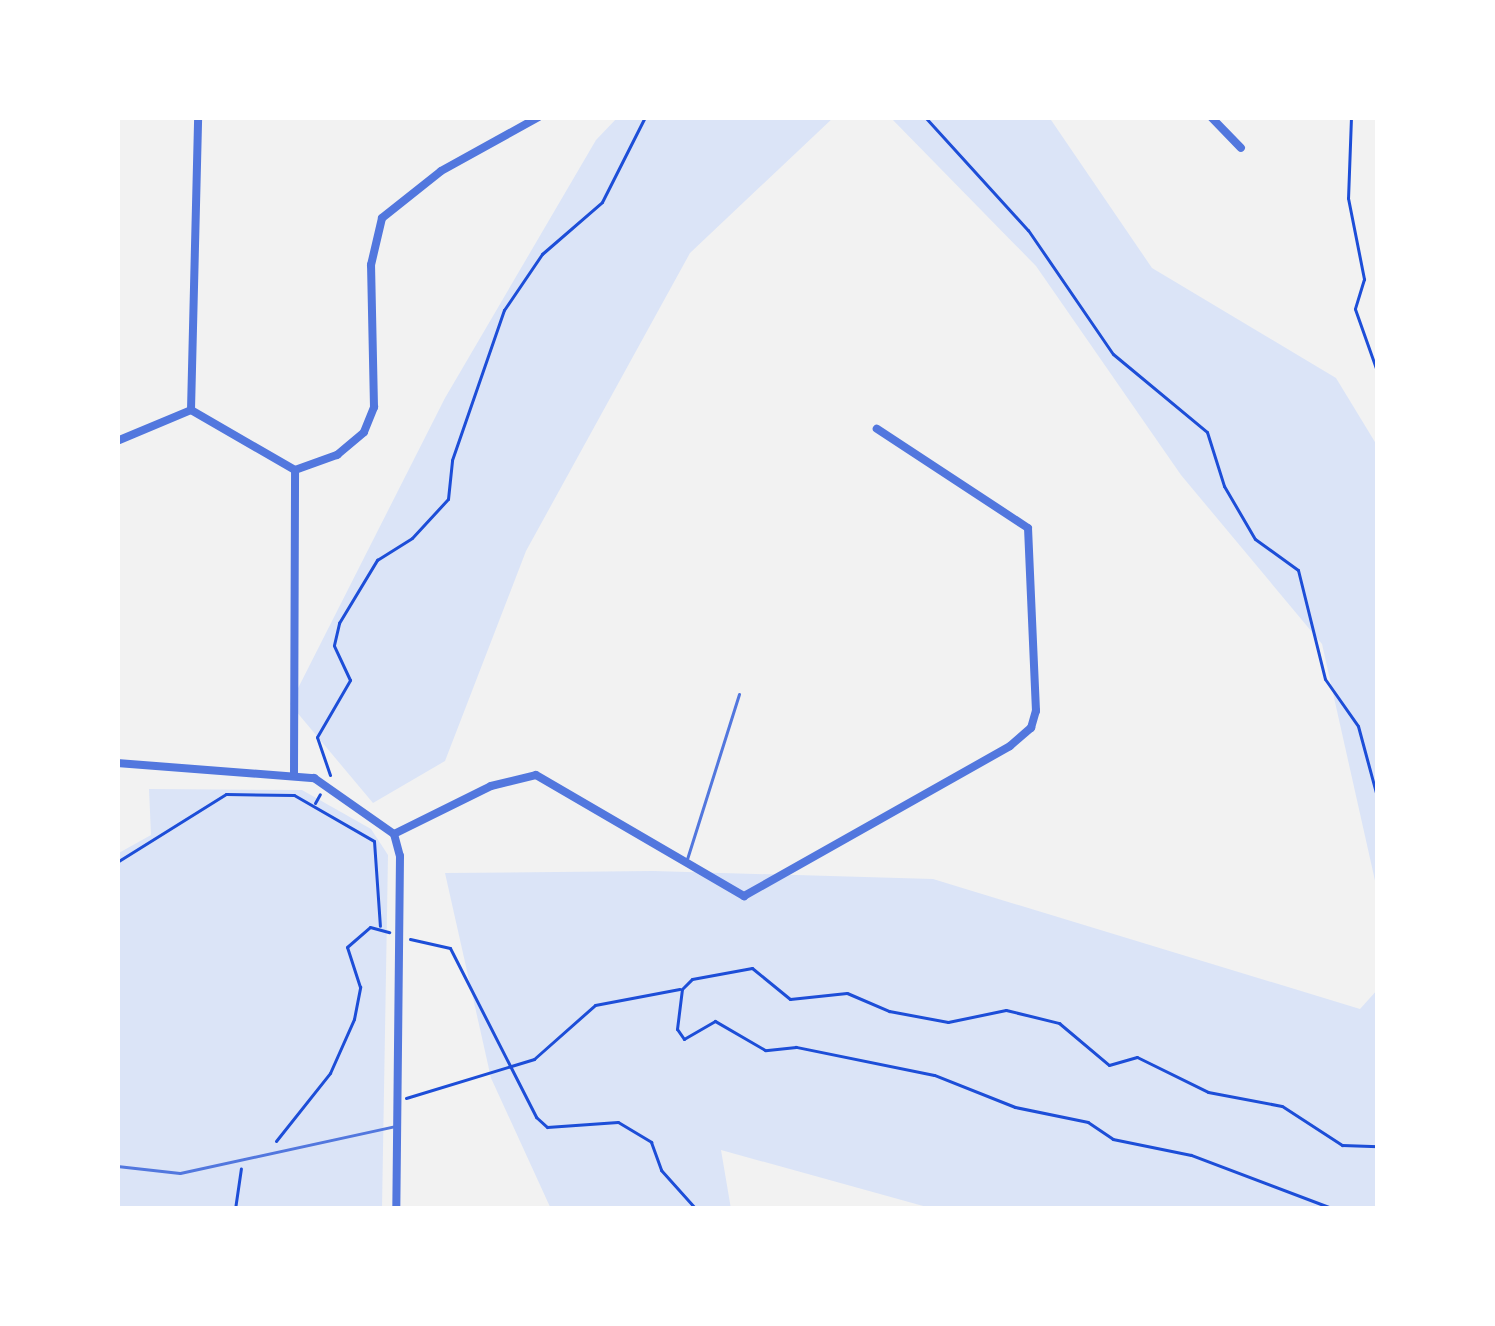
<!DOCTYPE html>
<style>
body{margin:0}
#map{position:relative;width:1495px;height:1326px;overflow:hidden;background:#f2f2f2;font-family:Karla,sans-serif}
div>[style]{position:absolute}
.green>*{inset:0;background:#dbe4f7}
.path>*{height:3px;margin:-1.5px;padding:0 1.5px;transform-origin:1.5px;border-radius:1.5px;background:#1d4ed8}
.service>*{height:3px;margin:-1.5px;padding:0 1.5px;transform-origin:1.5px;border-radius:1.5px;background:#5277de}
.minor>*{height:8px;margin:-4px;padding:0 4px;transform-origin:4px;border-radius:4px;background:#5277de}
span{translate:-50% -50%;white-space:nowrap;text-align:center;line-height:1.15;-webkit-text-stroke:12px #fff;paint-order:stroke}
.frame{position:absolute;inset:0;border:120px solid #fff;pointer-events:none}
</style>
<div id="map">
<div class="green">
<i style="clip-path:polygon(618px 117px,834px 117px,690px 253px,526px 551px,445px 761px,373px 803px,290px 704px,445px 398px,596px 140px)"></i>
<i style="clip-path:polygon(890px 117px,1049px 117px,1152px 268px,1336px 378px,1378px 447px,1378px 894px,1322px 644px,1181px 475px,1036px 266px)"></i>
<i style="clip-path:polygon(149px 789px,302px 790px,371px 829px,388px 855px,382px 1209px,117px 1209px,117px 854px,151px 835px)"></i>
<i style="clip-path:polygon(653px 871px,933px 879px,1360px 1009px,1378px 989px,1378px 1209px,934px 1209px,721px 1150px,731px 1209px,551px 1209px,491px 1078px,445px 873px)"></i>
</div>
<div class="path">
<i style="left:925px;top:117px;width:153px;rotate:47.7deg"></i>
<i style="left:1028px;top:230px;width:150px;rotate:55.6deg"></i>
<i style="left:1113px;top:354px;width:122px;rotate:39.7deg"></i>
<i style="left:1207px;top:432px;width:57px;rotate:72.5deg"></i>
<i style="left:1224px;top:486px;width:61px;rotate:59.7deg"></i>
<i style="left:1255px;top:539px;width:53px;rotate:35.8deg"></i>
<i style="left:1298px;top:570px;width:112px;rotate:76.1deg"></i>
<i style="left:1325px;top:679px;width:57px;rotate:54.9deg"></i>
<i style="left:1358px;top:726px;width:77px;rotate:74.9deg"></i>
<i style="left:1351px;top:117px;width:81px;rotate:92.1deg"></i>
<i style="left:1348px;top:198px;width:83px;rotate:78.8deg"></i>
<i style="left:1364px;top:279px;width:31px;rotate:107deg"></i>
<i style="left:1355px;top:309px;width:69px;rotate:70.5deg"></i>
<i style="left:330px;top:775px;width:40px;rotate:-108.9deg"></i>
<i style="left:317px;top:737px;width:66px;rotate:-59.9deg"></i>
<i style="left:350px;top:680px;width:38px;rotate:-115deg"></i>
<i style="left:334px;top:645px;width:23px;rotate:-77deg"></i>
<i style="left:339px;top:623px;width:74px;rotate:-58.9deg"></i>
<i style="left:377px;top:560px;width:41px;rotate:-32.2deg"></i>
<i style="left:412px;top:538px;width:53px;rotate:-47.3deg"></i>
<i style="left:448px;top:499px;width:39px;rotate:-84deg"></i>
<i style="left:452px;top:460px;width:159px;rotate:-70.9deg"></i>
<i style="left:504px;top:310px;width:68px;rotate:-55.8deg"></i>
<i style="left:542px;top:254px;width:79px;rotate:-40.9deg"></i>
<i style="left:602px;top:202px;width:95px;rotate:-63.2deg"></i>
<i style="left:315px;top:803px;width:10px;rotate:-61deg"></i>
<i style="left:117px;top:862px;width:128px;rotate:-32deg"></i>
<i style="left:226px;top:794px;width:68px;rotate:0.8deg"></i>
<i style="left:294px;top:795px;width:92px;rotate:29.9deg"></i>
<i style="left:374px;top:841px;width:85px;rotate:86deg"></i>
<i style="left:410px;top:939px;width:41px;rotate:12.7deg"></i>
<i style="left:450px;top:948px;width:190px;rotate:63deg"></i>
<i style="left:536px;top:1117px;width:15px;rotate:42deg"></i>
<i style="left:547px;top:1127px;width:71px;rotate:-4deg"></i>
<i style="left:618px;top:1122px;width:39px;rotate:31deg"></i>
<i style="left:651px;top:1142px;width:30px;rotate:70deg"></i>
<i style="left:661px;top:1170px;width:52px;rotate:48.1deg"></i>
<i style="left:406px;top:1098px;width:134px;rotate:-16.9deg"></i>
<i style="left:534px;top:1059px;width:81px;rotate:-41.5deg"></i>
<i style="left:595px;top:1005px;width:86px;rotate:-10.7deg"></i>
<i style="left:276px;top:1141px;width:87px;rotate:-51.5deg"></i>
<i style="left:330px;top:1073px;width:59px;rotate:-66deg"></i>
<i style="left:354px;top:1019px;width:33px;rotate:-79deg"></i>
<i style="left:360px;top:987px;width:42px;rotate:-108deg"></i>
<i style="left:347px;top:947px;width:30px;rotate:-41deg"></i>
<i style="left:370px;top:927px;width:20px;rotate:15deg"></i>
<i style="left:172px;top:1209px;width:17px"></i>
<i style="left:235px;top:1209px;width:41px;rotate:-81.7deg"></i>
<i style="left:1334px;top:1209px;width:153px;rotate:-159.3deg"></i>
<i style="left:1191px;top:1155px;width:80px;rotate:-168.4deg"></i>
<i style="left:1113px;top:1139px;width:30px;rotate:-146deg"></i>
<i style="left:1088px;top:1122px;width:75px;rotate:-168.4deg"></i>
<i style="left:1015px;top:1107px;width:87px;rotate:-158.4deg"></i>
<i style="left:934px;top:1075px;width:141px;rotate:-168.5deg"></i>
<i style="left:796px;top:1047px;width:31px;rotate:174deg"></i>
<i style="left:765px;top:1050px;width:58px;rotate:-149.9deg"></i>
<i style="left:715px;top:1021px;width:36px;rotate:150deg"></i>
<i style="left:684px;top:1039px;width:12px;rotate:-125deg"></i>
<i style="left:677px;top:1029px;width:40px;rotate:-82.9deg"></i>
<i style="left:682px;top:989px;width:14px;rotate:-45deg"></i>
<i style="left:692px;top:979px;width:61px;rotate:-10.4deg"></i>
<i style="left:752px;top:968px;width:49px;rotate:39.2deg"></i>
<i style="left:790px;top:999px;width:57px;rotate:-6deg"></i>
<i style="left:847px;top:993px;width:46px;rotate:23.2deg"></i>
<i style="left:889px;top:1011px;width:60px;rotate:10.6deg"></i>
<i style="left:948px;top:1022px;width:59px;rotate:-11.7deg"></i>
<i style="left:1006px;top:1010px;width:55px;rotate:13.8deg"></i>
<i style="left:1059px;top:1023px;width:65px;rotate:40deg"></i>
<i style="left:1109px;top:1065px;width:29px;rotate:-16deg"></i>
<i style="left:1137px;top:1057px;width:79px;rotate:26.2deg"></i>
<i style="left:1208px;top:1092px;width:75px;rotate:10.7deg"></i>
<i style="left:1282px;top:1106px;width:72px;rotate:33deg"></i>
<i style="left:1342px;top:1145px;width:36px;rotate:2deg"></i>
</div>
<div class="service">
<i style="left:687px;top:859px;width:173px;rotate:-72.5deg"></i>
<i style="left:117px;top:1166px;width:63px;rotate:6.3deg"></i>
<i style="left:180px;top:1173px;width:220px;rotate:-12.3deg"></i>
</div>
<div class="minor">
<i style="left:1211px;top:117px;width:43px;rotate:45.9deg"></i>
<i style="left:191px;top:410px;width:293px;rotate:-88.6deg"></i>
<i style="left:191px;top:410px;width:120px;rotate:30deg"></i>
<i style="left:117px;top:441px;width:80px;rotate:-22.7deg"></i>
<i style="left:295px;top:470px;width:45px;rotate:-19.7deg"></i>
<i style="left:337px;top:455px;width:35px;rotate:-40deg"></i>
<i style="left:364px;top:432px;width:27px;rotate:-68deg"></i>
<i style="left:374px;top:407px;width:142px;rotate:-91.2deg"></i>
<i style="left:371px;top:265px;width:48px;rotate:-76.8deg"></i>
<i style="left:382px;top:218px;width:75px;rotate:-38.5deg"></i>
<i style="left:441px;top:171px;width:112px;rotate:-28.9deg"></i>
<i style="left:117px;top:763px;width:198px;rotate:4.4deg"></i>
<i style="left:314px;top:778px;width:98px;rotate:35deg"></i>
<i style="left:394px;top:834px;width:23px;rotate:75deg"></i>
<i style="left:400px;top:856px;width:353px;rotate:90.6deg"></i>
<i style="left:294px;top:774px;width:304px;rotate:-89.8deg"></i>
<i style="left:394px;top:834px;width:108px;rotate:-26.3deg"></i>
<i style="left:491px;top:786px;width:46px;rotate:-13.7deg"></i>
<i style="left:536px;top:775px;width:241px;rotate:30.2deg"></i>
<i style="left:744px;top:896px;width:305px;rotate:-29.4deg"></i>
<i style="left:1010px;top:746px;width:28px;rotate:-41deg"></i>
<i style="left:1031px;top:728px;width:18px;rotate:-74deg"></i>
<i style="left:1036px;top:711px;width:183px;rotate:-92.5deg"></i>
<i style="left:1028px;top:528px;width:181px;rotate:-146.7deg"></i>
</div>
<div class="frame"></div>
</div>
